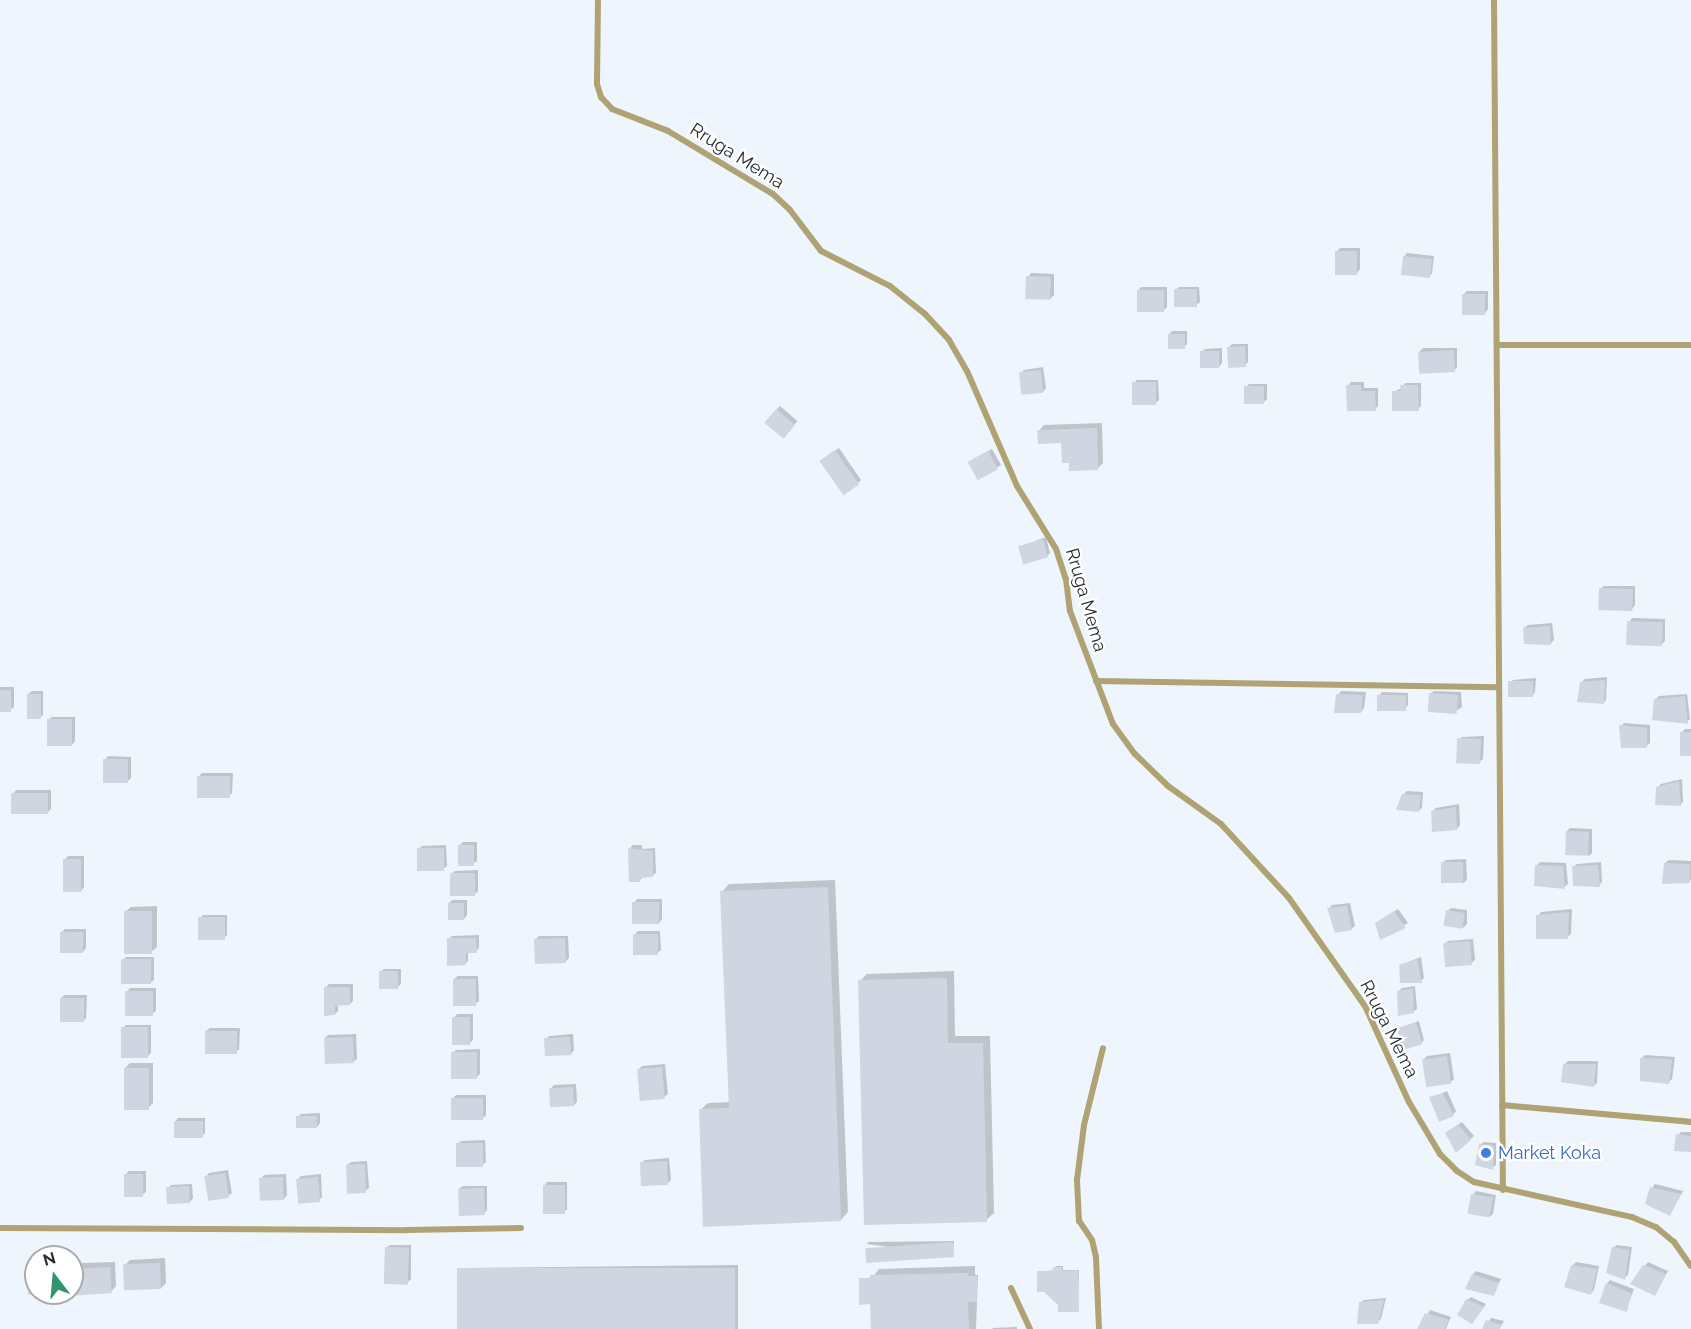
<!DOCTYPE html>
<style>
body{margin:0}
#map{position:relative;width:1691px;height:1329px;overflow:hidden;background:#eff5fd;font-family:Raleway,sans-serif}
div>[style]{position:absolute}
.shadow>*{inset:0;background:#0003;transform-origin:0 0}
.building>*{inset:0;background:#d0d6e1;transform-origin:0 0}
.service>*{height:6px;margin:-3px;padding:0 3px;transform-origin:3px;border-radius:3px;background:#afa273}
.dots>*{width:16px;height:16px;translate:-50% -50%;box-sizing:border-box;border:3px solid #fff;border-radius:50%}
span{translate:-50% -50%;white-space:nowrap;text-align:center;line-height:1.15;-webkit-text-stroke:4.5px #fff;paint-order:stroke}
.street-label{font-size:18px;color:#292c30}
.shop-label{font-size:18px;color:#366cbe}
.left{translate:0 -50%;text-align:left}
.north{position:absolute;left:24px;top:1245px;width:60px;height:60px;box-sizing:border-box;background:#fff;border:2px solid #a9abac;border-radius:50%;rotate:344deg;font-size:16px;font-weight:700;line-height:24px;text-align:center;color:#292c30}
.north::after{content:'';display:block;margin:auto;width:21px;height:27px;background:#31946f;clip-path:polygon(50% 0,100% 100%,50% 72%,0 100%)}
</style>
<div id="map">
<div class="shadow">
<i style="clip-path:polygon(1340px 248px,1360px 248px,1360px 269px,1357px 273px,1337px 252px)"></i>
<i style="clip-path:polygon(1407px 253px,1434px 256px,1432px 273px,1429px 277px,1404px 257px)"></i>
<i style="clip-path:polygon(1031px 273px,1054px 274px,1054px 295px,1050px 299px,1028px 277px)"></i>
<i style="clip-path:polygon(1141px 287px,1167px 287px,1167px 307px,1164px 310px,1138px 291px)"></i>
<i style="clip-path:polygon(1179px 287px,1199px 287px,1200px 302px,1196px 305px,1175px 290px)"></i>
<i style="clip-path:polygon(1467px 291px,1488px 291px,1488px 309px,1485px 313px,1463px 295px)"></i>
<i style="clip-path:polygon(1172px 331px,1187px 331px,1187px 344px,1184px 347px,1169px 335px)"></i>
<i style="clip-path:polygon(1232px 344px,1248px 344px,1248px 362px,1245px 365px,1229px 347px)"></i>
<i style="clip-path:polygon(1222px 348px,1222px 363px,1219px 367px,1201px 352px,1205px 349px)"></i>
<i style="clip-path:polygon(1423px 348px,1457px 348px,1457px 367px,1454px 371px,1419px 352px)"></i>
<i style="clip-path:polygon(1043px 367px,1046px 388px,1043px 392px,1021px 373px,1024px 370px)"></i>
<i style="clip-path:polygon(1137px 380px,1158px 380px,1159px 400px,1155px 403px,1134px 383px)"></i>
<i style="clip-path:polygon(1351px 382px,1364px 382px,1364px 388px,1378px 388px,1378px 406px,1375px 409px,1348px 386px)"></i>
<i style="clip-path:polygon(1405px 383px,1421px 383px,1421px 406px,1418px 409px,1393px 392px,1402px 388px)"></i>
<i style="clip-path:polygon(1249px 384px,1267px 384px,1267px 399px,1264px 402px,1246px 387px)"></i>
<i style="left:780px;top:406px;width:23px;height:22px;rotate:41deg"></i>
<i style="clip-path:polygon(1102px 423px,1103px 463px,1098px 468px,1070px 461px,1063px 442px,1039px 431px,1044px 425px)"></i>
<i style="clip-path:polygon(839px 448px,861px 480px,858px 483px,824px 458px)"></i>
<i style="clip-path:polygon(992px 449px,1001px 465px,978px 479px,973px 459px)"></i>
<i style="clip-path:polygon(1046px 537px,1050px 553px,1047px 556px,1020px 547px)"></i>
<i style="clip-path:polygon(1604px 586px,1635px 586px,1635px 605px,1632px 609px,1600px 589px)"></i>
<i style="clip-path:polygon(1632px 618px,1665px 619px,1665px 641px,1662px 644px,1629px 622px)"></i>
<i style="clip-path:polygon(1552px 623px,1554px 640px,1550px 644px,1524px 628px,1528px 625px)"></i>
<i style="clip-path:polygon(1607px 677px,1606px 700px,1603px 703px,1582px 682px,1585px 679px)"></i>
<i style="clip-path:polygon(1536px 678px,1535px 692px,1532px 696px,1510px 683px,1513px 680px)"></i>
<i style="clip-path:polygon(0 687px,14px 687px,14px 707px,10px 710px,0 710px)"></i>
<i style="clip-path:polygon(32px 691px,43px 691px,43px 715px,40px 718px,28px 694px)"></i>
<i style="clip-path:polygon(1341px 691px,1366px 692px,1364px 708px,1361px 712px,1338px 695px)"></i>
<i style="clip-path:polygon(1434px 691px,1461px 692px,1462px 707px,1458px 710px,1430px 694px)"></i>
<i style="clip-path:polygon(1382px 692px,1408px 693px,1408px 705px,1405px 709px,1379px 696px)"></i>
<i style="clip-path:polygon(1687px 694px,1690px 719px,1687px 722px,1655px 700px,1659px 696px)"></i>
<i style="clip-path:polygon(52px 717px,75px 717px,75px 741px,72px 745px,48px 720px)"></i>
<i style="clip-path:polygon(1624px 723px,1650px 725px,1650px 743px,1646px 746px,1621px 726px)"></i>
<i style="clip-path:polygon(1685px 729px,1691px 729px,1691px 753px,1681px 733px)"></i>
<i style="clip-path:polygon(1484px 736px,1483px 759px,1479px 762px,1459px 740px,1462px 737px)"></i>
<i style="clip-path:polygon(108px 756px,131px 757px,131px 778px,127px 782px,105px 760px)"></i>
<i style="clip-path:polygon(202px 773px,233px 773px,232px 793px,229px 796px,198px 777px)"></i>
<i style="clip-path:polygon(1682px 779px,1683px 802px,1680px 805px,1658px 787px,1661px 784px)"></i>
<i style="clip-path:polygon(16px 790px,51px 790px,51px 809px,48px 812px,13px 794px)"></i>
<i style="clip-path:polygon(1407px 791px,1423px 792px,1422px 808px,1418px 811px,1403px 795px)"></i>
<i style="clip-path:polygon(1459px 804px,1460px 825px,1457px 829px,1432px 812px,1436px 808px)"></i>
<i style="clip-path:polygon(1570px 828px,1592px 829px,1592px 853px,1589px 856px,1567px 831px)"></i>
<i style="clip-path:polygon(463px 842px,477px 842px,477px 861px,473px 864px,459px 846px)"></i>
<i style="clip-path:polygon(446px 845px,447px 866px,443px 869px,419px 849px,422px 846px)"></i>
<i style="clip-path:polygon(633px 845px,642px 845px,642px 849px,655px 848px,656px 873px,652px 876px,644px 876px,640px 880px,630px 848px)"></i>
<i style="clip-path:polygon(68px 856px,84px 856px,84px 887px,81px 891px,65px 860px)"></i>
<i style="clip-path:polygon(1466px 859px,1467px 880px,1463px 883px,1442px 863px,1446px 860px)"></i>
<i style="clip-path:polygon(1669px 860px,1691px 861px,1691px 880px,1689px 881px,1665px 863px)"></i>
<i style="clip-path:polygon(1540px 862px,1566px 863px,1568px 884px,1564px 887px,1536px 866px)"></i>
<i style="clip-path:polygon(1601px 862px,1602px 882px,1599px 885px,1573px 867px,1577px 864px)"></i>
<i style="clip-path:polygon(478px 870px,478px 891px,475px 894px,451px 874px,455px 871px)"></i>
<i style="clip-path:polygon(835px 880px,848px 1212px,841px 1220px,700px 1110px,708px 1103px,730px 1102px,722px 892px,729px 884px)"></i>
<i style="clip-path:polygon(637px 899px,662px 899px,662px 919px,659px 923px,634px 903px)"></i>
<i style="clip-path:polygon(452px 900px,467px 900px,467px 915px,464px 919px,449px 903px)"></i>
<i style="clip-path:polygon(1350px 903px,1355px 926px,1351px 929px,1329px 909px,1332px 905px)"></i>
<i style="clip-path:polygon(157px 906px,157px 947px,151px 952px,125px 912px,131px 907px)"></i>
<i style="clip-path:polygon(1451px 908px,1467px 910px,1467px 924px,1463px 928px,1448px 911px)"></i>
<i style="clip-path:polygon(1398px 909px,1408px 923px,1381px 938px,1376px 923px)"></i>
<i style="clip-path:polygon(1572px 909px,1571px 934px,1567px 937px,1538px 916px,1541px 912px)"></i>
<i style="clip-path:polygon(203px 915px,227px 915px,227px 935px,224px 938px,200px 918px)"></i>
<i style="clip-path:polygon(65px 929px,86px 929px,86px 948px,83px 952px,61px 933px)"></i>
<i style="clip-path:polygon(638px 931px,660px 931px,661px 950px,657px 953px,634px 935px)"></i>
<i style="clip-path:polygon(479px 935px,479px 948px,476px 951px,468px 951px,468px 961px,465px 964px,449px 939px,452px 936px)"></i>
<i style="clip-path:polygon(539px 936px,568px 936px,569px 958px,565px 962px,536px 939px)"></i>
<i style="clip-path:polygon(1473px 939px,1475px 960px,1471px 963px,1445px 944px,1448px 941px)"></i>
<i style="clip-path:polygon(126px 957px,154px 957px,154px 980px,150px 983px,123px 960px)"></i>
<i style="clip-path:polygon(1421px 957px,1424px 978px,1421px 981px,1400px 965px)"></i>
<i style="clip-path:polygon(384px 969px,401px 969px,401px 984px,397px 988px,380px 972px)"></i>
<i style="clip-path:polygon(954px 971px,955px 1036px,990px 1036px,994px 1213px,986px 1220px,860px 981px,867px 974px)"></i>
<i style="clip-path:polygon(458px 976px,478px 976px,479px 1001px,475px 1004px,454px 979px)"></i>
<i style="clip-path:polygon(329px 984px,353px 984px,353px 1001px,350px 1004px,338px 1004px,338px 1011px,335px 1014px,325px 988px)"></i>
<i style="clip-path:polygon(1415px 986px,1417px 1009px,1413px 1012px,1398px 992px,1402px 988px)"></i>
<i style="clip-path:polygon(130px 988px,156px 988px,156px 1011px,152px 1014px,127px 992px)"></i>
<i style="clip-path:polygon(65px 995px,87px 995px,86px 1018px,83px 1021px,61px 998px)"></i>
<i style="clip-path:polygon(457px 1014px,473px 1014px,473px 1040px,470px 1043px,454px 1018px)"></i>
<i style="clip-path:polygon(1419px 1021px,1424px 1040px,1421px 1043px,1399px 1028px)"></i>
<i style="clip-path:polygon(126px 1025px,151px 1025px,151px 1053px,148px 1056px,123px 1028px)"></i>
<i style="clip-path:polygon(210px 1028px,240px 1028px,239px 1049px,236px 1052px,206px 1031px)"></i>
<i style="clip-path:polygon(356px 1034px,357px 1059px,353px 1062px,325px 1038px,328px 1035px)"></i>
<i style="clip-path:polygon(573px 1034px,574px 1050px,571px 1054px,546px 1039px,549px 1036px)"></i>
<i style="clip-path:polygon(480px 1049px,480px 1074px,477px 1077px,452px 1053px,456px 1050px)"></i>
<i style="clip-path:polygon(1450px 1053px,1454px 1079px,1451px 1082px,1423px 1060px,1427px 1056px)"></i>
<i style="clip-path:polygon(1645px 1055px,1675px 1057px,1672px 1079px,1669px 1082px,1642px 1058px)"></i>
<i style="clip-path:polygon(1568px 1061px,1598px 1061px,1597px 1083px,1593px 1086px,1565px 1064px)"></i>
<i style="clip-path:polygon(130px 1063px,153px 1063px,153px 1103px,148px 1108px,125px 1068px)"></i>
<i style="clip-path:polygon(665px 1064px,668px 1094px,664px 1097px,639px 1069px,642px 1066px)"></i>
<i style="clip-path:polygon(576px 1084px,577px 1102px,574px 1105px,550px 1089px,554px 1085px)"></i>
<i style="clip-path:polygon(1447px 1091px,1456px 1111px,1453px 1115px,1431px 1098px)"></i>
<i style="clip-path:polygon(456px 1095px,486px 1095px,486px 1115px,483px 1118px,452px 1099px)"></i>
<i style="clip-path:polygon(320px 1113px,320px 1123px,317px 1127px,298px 1117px,301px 1114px)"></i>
<i style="clip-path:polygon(178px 1118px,205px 1118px,205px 1133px,202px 1136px,175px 1122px)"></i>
<i style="clip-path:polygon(1462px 1122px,1474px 1136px,1456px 1151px,1450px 1130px)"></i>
<i style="clip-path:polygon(1681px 1132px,1691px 1132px,1691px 1151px,1678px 1135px)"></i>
<i style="clip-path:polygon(485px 1140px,486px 1162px,482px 1165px,457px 1144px,461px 1141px)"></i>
<i style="clip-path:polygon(1484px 1142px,1496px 1143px,1496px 1165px,1492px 1168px,1480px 1145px)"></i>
<i style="clip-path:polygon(669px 1158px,671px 1180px,667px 1184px,641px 1163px,645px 1160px)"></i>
<i style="clip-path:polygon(367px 1161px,369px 1188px,365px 1191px,347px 1165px,351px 1162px)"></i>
<i style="clip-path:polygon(228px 1170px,232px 1193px,228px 1196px,206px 1177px,209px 1173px)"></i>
<i style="clip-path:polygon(129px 1171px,146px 1171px,146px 1192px,142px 1195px,125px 1175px)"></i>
<i style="clip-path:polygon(286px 1174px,287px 1195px,284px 1199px,261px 1179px,264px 1175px)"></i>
<i style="clip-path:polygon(321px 1174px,322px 1197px,319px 1200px,298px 1179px,301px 1176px)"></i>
<i style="clip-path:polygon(547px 1182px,567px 1182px,567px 1209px,564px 1212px,544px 1186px)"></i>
<i style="clip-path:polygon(192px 1184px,193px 1198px,190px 1202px,168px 1188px,171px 1185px)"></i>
<i style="clip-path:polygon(1655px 1184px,1683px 1191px,1670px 1214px,1652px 1188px)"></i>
<i style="clip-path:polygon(463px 1186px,487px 1186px,487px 1210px,484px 1213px,459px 1189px)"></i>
<i style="clip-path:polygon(1476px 1191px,1496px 1195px,1493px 1214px,1489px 1217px,1473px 1195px)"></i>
<i style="clip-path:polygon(954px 1241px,953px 1256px,867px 1244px,868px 1242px)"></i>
<i style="clip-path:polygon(390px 1245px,411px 1245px,411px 1279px,407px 1283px,386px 1248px)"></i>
<i style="clip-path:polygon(1617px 1245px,1632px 1247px,1628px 1275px,1624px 1278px,1613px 1248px)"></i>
<i style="clip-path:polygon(165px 1258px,166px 1283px,161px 1288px,125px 1265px,130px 1260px)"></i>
<i style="clip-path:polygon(115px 1262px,116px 1286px,111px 1292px,75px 1269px,81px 1263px)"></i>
<i style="clip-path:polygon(1576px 1262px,1599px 1266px,1594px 1290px,1591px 1293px,1573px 1265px)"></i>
<i style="clip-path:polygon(1648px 1262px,1668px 1271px,1655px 1295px,1632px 1283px)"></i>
<i style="clip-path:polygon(36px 1263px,36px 1293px,29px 1269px)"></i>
<i style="clip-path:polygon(738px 1265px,738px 1329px,459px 1329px,459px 1271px,462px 1268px)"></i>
<i style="clip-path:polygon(975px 1266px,975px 1275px,978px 1275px,976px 1329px,873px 1329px,872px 1301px,861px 1278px,872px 1278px,879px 1269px)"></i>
<i style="clip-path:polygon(1056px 1266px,1063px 1266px,1063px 1270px,1079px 1270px,1078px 1310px,1059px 1304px,1044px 1290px,1038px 1272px,1055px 1270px)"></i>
<i style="clip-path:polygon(1476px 1271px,1501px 1279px,1493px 1295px,1473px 1274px)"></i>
<i style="clip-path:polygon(1610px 1280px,1634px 1289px,1626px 1310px,1607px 1284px)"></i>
<i style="clip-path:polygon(1471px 1297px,1486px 1304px,1475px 1319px,1467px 1300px)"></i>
<i style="clip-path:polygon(1386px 1298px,1381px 1319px,1377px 1322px,1360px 1303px,1364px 1300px)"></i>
<i style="clip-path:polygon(1430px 1310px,1451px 1317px,1446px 1329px,1419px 1329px)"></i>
<i style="clip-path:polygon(1491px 1318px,1504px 1321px,1499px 1329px,1484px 1329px)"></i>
<i style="clip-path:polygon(1017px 1327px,1017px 1329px,992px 1329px,993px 1328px)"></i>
</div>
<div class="building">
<i style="left:1335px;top:251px;width:22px;height:24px"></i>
<i style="left:1403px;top:256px;width:29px;height:19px;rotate:6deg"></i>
<i style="left:1026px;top:276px;width:25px;height:23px;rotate:2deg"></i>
<i style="left:1197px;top:289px;width:18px;height:23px;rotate:90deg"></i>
<i style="left:1137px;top:290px;width:27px;height:22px"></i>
<i style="left:1462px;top:294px;width:23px;height:21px"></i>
<i style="left:1168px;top:334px;width:17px;height:15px"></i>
<i style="left:1245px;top:346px;width:21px;height:18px;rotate:87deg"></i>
<i style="left:1454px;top:350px;width:22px;height:36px;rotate:87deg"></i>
<i style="left:1200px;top:351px;width:19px;height:17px"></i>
<i style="left:1041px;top:370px;width:23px;height:22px;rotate:85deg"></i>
<i style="left:1156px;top:382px;width:23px;height:24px;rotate:90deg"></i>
<i style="clip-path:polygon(1346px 385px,1361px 385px,1361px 391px,1375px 391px,1376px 411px,1347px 411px)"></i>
<i style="clip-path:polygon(1400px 385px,1418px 385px,1419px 411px,1392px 411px,1392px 391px,1401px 391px)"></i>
<i style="left:1264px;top:386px;width:18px;height:20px;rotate:90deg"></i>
<i style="left:776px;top:409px;width:25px;height:18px;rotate:40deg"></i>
<i style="clip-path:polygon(1097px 428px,1098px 470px,1069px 471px,1069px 463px,1062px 463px,1061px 443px,1038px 444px,1037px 430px)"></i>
<i style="left:835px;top:450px;width:42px;height:19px;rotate:55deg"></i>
<i style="left:988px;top:451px;width:21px;height:23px;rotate:62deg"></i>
<i style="left:1043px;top:539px;width:19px;height:26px;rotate:74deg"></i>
<i style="left:1599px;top:588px;width:34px;height:22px;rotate:2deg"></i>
<i style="left:1627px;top:621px;width:36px;height:24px;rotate:2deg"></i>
<i style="clip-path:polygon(1550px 626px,1551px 645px,1524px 644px,1523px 628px)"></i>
<i style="clip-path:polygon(1605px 680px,1604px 704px,1577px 702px,1580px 682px)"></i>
<i style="left:1533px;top:681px;width:16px;height:25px;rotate:90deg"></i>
<i style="left:0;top:690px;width:11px;height:22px"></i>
<i style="left:1429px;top:693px;width:29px;height:19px;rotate:4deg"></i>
<i style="left:27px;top:694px;width:14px;height:25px"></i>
<i style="clip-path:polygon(1336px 694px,1363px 695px,1361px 713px,1334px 713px)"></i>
<i style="left:1377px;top:695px;width:29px;height:16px"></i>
<i style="clip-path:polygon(1685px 696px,1688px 724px,1652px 720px,1654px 699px)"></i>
<i style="left:47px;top:719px;width:25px;height:27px"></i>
<i style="clip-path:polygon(1619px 725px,1647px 728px,1647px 748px,1621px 748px)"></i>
<i style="left:1680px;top:732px;width:11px;height:24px"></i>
<i style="left:1481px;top:739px;width:25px;height:24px;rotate:92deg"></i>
<i style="left:103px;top:759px;width:25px;height:24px"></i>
<i style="left:197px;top:776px;width:33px;height:22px"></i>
<i style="clip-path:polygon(1679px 781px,1681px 806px,1655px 805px,1656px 787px)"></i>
<i style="left:11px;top:793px;width:37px;height:21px"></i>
<i style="clip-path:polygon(1402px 794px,1421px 795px,1419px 812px,1396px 810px)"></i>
<i style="clip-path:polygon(1456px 807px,1457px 830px,1432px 832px,1431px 811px)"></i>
<i style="left:1566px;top:831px;width:23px;height:24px;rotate:2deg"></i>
<i style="left:458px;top:845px;width:16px;height:21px"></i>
<i style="left:417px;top:848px;width:27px;height:23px"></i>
<i style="clip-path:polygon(628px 848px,653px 851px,653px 877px,640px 878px,640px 882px,629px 882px)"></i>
<i style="left:63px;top:859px;width:18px;height:33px"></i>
<i style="left:1441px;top:862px;width:22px;height:21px"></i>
<i style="clip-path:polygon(1664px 863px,1690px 864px,1690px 883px,1662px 884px)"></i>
<i style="clip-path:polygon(1535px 865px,1563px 866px,1565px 889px,1534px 886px)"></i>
<i style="clip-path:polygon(1598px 865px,1600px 887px,1573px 886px,1572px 866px)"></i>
<i style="left:450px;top:873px;width:25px;height:23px"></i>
<i style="clip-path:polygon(828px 887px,841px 1221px,703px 1227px,699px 1109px,729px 1108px,720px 891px)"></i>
<i style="left:632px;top:902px;width:27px;height:22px"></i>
<i style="left:448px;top:903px;width:16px;height:17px"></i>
<i style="clip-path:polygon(1347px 906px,1352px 930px,1335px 933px,1327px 908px)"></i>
<i style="left:1446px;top:910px;width:19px;height:16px;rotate:9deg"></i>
<i style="left:124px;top:911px;width:28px;height:43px"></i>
<i style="clip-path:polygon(1394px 911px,1406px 928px,1380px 940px,1375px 923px)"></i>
<i style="clip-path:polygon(1569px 912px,1568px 939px,1536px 939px,1536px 915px)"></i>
<i style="left:198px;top:917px;width:27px;height:23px"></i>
<i style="left:60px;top:932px;width:23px;height:21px"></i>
<i style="left:633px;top:934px;width:25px;height:21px"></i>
<i style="clip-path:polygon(447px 938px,476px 938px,477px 953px,466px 953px,466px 965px,447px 966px)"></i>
<i style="left:565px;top:938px;width:25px;height:31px;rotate:88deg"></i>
<i style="left:1470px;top:941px;width:24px;height:27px;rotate:85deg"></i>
<i style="left:151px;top:959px;width:25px;height:30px;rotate:90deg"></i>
<i style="clip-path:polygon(1417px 959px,1422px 983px,1400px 983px,1399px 965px)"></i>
<i style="left:398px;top:971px;width:18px;height:19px;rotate:90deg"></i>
<i style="clip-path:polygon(947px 978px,948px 1043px,983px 1043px,987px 1222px,864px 1225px,858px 980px)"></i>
<i style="left:453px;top:979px;width:23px;height:27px"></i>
<i style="clip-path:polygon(324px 987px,350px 987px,350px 1005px,335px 1006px,335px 1015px,324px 1016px)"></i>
<i style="clip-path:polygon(1413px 989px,1414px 1013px,1398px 1016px,1397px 991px)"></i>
<i style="left:125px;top:991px;width:28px;height:25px"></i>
<i style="left:60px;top:998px;width:24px;height:24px"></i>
<i style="left:452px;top:1017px;width:18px;height:28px"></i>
<i style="left:1416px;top:1023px;width:22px;height:20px;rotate:74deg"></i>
<i style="left:148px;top:1027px;width:31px;height:27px;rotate:90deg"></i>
<i style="left:205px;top:1031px;width:32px;height:23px"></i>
<i style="left:353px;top:1037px;width:26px;height:29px;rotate:88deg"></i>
<i style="left:570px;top:1037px;width:18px;height:26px;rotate:87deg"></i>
<i style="left:451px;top:1052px;width:26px;height:27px"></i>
<i style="left:1447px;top:1056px;width:28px;height:25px;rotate:82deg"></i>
<i style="clip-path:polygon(1640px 1058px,1672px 1059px,1669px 1084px,1640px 1081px)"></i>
<i style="clip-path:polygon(1563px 1064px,1596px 1064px,1594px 1087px,1561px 1082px)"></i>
<i style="left:662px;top:1067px;width:32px;height:25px;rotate:85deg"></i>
<i style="left:124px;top:1068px;width:25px;height:42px"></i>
<i style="left:573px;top:1087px;width:19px;height:24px;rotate:87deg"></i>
<i style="clip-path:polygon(1443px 1093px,1454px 1116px,1439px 1122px,1429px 1097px)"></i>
<i style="left:451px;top:1098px;width:32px;height:22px"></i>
<i style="left:317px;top:1116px;width:12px;height:21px;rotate:90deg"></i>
<i style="left:174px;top:1121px;width:29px;height:17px"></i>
<i style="clip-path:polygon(1458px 1124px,1471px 1140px,1456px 1153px,1445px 1133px)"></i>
<i style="clip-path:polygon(1676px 1134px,1691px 1136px,1691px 1152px,1674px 1151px)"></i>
<i style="left:456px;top:1143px;width:27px;height:24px"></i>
<i style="clip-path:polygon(1479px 1144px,1494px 1146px,1493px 1170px,1475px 1165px)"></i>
<i style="left:667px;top:1161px;width:24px;height:27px;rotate:88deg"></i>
<i style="left:365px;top:1164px;width:29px;height:19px;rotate:88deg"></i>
<i style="left:225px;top:1173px;width:25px;height:21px;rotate:81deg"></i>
<i style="left:124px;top:1174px;width:19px;height:23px"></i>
<i style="left:283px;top:1177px;width:23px;height:24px;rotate:88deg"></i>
<i style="left:318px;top:1177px;width:25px;height:22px;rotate:85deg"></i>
<i style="left:543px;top:1185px;width:22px;height:29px"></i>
<i style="left:189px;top:1186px;width:17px;height:23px;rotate:87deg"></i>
<i style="clip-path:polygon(1650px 1187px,1681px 1194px,1670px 1216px,1645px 1204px)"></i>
<i style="left:484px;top:1188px;width:27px;height:26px;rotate:88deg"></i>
<i style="left:1471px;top:1194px;width:22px;height:20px;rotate:10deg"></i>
<i style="left:953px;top:1242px;width:15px;height:88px;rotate:86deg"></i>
<i style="left:385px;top:1247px;width:24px;height:37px;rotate:2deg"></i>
<i style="clip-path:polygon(1612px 1247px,1629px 1250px,1625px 1280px,1606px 1273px)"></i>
<i style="left:160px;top:1263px;width:26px;height:37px;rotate:88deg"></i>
<i style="clip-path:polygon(1571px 1265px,1597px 1269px,1591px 1295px,1564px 1287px)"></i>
<i style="clip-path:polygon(1643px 1265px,1666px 1274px,1655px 1296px,1630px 1284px)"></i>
<i style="left:110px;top:1267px;width:26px;height:36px;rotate:86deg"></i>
<i style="clip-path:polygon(1053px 1267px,1062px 1267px,1062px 1271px,1078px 1270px,1079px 1312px,1058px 1312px,1058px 1305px,1044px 1292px,1037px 1292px,1037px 1271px,1053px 1271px)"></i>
<i style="clip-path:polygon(27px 1268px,36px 1268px,36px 1294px,28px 1295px)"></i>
<i style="left:735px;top:1268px;width:61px;height:278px;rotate:90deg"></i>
<i style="clip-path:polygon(968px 1273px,968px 1276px,977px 1276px,977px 1302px,968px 1302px,969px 1329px,871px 1329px,870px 1304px,859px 1305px,859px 1278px,870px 1278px,870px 1275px)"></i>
<i style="clip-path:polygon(1472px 1274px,1499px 1283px,1494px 1296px,1465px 1289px)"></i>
<i style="clip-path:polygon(1606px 1283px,1631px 1293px,1627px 1312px,1599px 1303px)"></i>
<i style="clip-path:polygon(1466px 1299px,1484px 1307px,1472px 1324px,1457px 1315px)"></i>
<i style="clip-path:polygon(1384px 1300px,1378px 1324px,1357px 1324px,1359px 1302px)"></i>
<i style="clip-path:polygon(1425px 1313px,1449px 1320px,1445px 1329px,1417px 1329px)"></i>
<i style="clip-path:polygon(1486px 1320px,1502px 1325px,1499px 1329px,1482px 1329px)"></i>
</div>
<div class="service">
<i style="left:598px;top:0;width:84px;rotate:90.7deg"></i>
<i style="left:597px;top:84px;width:14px;rotate:73deg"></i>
<i style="left:601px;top:97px;width:16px;rotate:47deg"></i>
<i style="left:612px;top:109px;width:60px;rotate:21.4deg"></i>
<i style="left:668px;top:131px;width:122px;rotate:31deg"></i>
<i style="left:773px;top:194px;width:23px;rotate:43deg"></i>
<i style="left:790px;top:210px;width:51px;rotate:52.9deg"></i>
<i style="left:821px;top:251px;width:77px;rotate:26.9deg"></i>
<i style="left:890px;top:286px;width:45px;rotate:38.7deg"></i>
<i style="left:925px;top:314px;width:35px;rotate:47deg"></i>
<i style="left:949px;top:340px;width:36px;rotate:60deg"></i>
<i style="left:967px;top:371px;width:125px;rotate:66.5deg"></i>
<i style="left:1017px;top:486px;width:74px;rotate:58.2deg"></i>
<i style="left:1056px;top:549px;width:32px;rotate:72deg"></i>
<i style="left:1066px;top:579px;width:32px;rotate:83deg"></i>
<i style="left:1070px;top:611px;width:121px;rotate:69.2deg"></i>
<i style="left:1113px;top:724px;width:37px;rotate:54deg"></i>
<i style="left:1135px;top:754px;width:46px;rotate:44.1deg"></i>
<i style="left:1168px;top:786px;width:65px;rotate:35.6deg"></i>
<i style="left:1221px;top:824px;width:100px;rotate:47.4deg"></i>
<i style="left:1289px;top:898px;width:132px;rotate:54.9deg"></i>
<i style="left:1365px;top:1006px;width:106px;rotate:65.4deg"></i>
<i style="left:1409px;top:1102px;width:61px;rotate:59.2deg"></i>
<i style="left:1440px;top:1154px;width:24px;rotate:45deg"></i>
<i style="left:1457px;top:1171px;width:20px;rotate:33deg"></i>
<i style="left:1474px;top:1182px;width:162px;rotate:12.5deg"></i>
<i style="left:1632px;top:1217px;width:26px;rotate:23deg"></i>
<i style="left:1656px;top:1227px;width:23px;rotate:40deg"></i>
<i style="left:1674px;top:1242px;width:29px;rotate:55deg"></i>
<i style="left:1494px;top:0;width:1190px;rotate:89.57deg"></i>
<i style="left:1497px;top:345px;width:194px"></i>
<i style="left:1096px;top:681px;width:403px;rotate:0.9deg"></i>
<i style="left:1502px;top:1105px;width:190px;rotate:5.1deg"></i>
<i style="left:0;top:1228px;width:406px;rotate:0.3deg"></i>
<i style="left:406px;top:1230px;width:115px;rotate:-1deg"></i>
<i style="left:1011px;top:1288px;width:45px;rotate:65.1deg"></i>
<i style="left:1099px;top:1329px;width:72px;rotate:-92.4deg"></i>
<i style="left:1096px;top:1257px;width:17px;rotate:-103deg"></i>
<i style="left:1092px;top:1240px;width:23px;rotate:-124deg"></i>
<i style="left:1079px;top:1221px;width:41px;rotate:-92.8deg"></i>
<i style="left:1077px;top:1180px;width:55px;rotate:-82.7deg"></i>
<i style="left:1084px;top:1125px;width:79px;rotate:-76.1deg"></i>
</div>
<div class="dots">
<i style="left:1486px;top:1153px;background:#3f7fe0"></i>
</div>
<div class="street-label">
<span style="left:737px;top:156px;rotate:32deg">Rruga Mema</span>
<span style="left:1086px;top:600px;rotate:74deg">Rruga Mema</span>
<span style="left:1389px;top:1029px;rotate:63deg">Rruga Mema</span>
</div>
<div class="shop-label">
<span class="left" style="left:1498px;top:1153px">Market Koka</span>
</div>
<div class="north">N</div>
</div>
